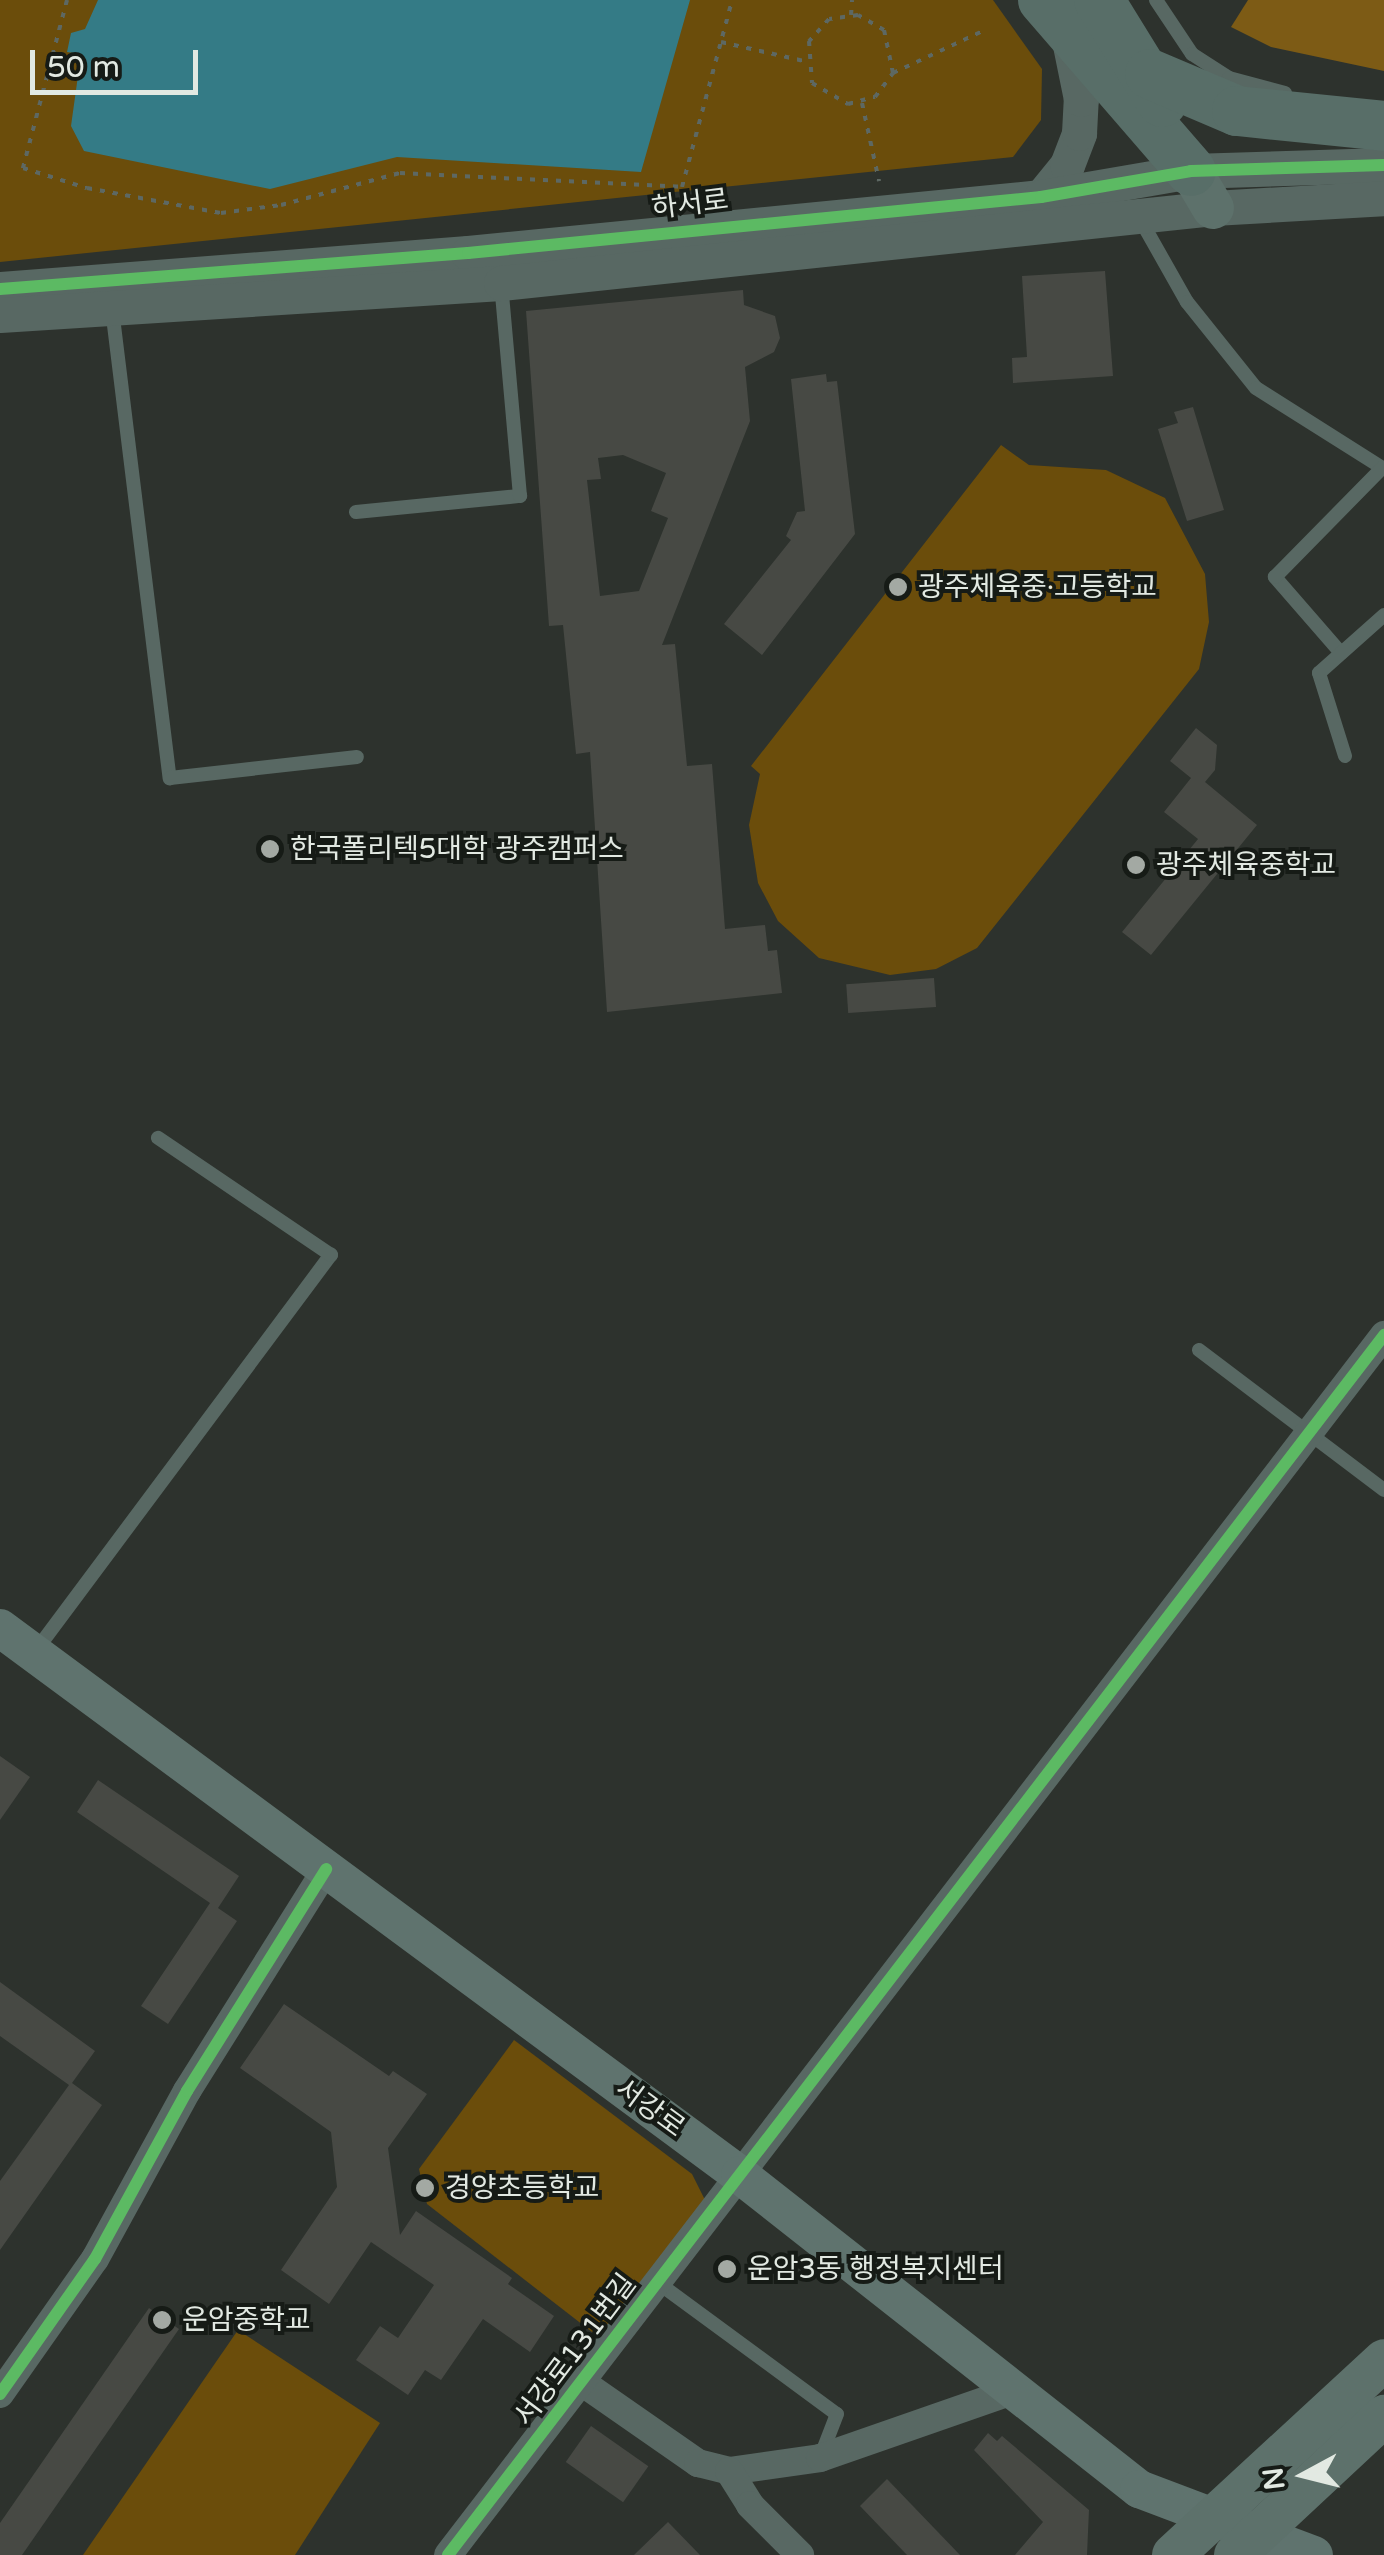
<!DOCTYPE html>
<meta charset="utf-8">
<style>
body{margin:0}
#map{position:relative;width:1384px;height:2555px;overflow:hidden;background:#2d322d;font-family:"Varela Round","Noto Sans KR",sans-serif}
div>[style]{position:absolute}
.green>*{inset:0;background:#6b4d0b}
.forest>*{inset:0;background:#7d5b15}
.water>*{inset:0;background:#347b86}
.building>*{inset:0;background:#474944;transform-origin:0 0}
.path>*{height:4px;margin-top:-2px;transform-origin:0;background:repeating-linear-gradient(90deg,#5d6863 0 5px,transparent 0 13px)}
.service>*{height:14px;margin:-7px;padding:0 7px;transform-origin:7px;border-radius:7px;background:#586863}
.minor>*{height:28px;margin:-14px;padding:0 14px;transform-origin:14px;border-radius:14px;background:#586863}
.tertiary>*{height:35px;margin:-17.5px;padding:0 17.5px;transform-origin:17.5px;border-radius:17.5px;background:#586863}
.secondary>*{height:38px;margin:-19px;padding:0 19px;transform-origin:19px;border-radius:19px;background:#5f736e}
.primary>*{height:42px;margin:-21px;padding:0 21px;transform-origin:21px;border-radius:21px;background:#5d716b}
.motorway>*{height:50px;margin:-25px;padding:0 25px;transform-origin:25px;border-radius:25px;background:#586e68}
.cycleway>*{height:12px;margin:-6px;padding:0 6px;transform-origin:6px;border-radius:6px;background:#5cba63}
.dots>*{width:28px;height:28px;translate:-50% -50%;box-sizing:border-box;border:5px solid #161b16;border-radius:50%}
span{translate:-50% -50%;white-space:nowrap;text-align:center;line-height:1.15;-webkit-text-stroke:8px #161b16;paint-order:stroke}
.street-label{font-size:28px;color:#e2e9e2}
.poi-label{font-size:28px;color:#e2e9e2}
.left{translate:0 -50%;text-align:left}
.north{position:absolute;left:1254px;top:2425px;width:100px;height:100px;-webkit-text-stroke:8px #161b16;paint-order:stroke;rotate:263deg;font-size:28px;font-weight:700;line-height:40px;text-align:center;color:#e2e9e2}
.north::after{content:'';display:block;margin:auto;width:35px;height:45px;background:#e2e9e2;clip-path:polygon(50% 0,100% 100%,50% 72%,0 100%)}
.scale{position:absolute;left:30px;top:50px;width:168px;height:45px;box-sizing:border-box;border:5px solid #e2e9e2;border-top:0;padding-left:12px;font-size:30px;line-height:35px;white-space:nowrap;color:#e2e9e2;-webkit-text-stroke:8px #161b16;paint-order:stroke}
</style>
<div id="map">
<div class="green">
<i style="clip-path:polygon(0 0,993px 0,1042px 69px,1041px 120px,1013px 157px,0 262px)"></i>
<i style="clip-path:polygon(1001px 445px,1029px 465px,1106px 470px,1165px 498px,1205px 574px,1209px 622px,1199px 669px,977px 948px,936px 969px,890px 975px,819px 958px,778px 921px,758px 883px,749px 825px,760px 774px,751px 766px)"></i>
<i style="clip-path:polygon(514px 2040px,692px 2174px,706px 2202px,601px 2339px,427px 2204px,419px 2169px)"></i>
<i style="clip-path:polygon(238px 2330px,380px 2423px,295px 2555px,83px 2555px)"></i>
</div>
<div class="forest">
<i style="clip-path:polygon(1248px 0,1384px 0,1384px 71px,1271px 47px,1231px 27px)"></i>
</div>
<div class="water">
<i style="clip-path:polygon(98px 0,690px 0,641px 172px,397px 157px,270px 189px,84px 151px,71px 126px,81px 54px,67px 52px,71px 33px,85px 29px)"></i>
</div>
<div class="building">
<i style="clip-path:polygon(1105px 271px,1113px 376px,1013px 383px,1012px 358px,1027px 357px,1022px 276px)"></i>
<i style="clip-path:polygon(evenodd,743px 290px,744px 305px,775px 316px,780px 338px,774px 352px,745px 367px,750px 421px,662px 645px,675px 644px,687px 766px,712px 764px,725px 929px,765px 925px,768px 951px,777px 950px,782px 993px,607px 1012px,590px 752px,576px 754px,563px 625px,549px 626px,526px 311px,743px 290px,623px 455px,666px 473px,651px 511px,668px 518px,639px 591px,600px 596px,587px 480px,601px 479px,598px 458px,623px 455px)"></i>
<i style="clip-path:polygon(826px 374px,827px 382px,837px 381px,855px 534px,762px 655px,724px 624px,791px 540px,786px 536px,797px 512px,805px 511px,791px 379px)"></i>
<i style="clip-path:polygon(1193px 407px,1224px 510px,1187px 521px,1158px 429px,1178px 423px,1174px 412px)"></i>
<i style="clip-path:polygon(1196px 728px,1217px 745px,1215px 770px,1205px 782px,1257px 825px,1151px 955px,1122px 932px,1198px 839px,1164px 812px,1191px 778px,1170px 761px)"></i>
<i style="left:934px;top:978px;width:29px;height:88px;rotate:86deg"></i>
<i style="clip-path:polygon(0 1756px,30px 1777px,0 1820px)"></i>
<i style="clip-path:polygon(98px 1780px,239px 1876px,218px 1908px,237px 1921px,168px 2024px,141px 2006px,210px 1903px,77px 1812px)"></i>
<i style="clip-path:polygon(0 1982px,95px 2051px,72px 2083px,102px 2105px,0 2250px,0 2181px,69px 2085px,0 2036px)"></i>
<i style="clip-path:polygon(284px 2004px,389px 2076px,393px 2071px,427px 2094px,388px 2148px,400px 2235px,416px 2211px,512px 2278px,508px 2284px,554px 2316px,530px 2352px,483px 2319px,441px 2380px,425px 2370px,408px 2395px,356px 2360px,380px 2326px,398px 2338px,434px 2285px,371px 2242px,329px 2304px,281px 2270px,337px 2187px,331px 2132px,240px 2068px)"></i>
<i style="clip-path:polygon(149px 2308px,179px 2329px,22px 2555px,0 2555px,0 2523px)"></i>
<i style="left:591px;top:2426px;width:70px;height:44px;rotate:35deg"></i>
<i style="clip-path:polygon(988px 2433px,997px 2441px,1002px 2436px,1089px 2510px,1087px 2555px,1015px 2555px,1043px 2522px,974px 2450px)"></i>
<i style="clip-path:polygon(887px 2479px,960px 2555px,907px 2555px,860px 2506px)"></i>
<i style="clip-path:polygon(668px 2522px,700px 2555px,634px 2555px)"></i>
</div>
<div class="path">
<i style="left:67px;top:0;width:174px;rotate:104.7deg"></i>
<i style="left:23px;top:168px;width:67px;rotate:17.4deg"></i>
<i style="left:87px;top:188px;width:136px;rotate:10.6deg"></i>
<i style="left:221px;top:213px;width:61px;rotate:-7.6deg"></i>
<i style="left:281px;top:205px;width:123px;rotate:-15.1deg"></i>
<i style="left:400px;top:173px;width:282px;rotate:2.8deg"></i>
<i style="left:682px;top:187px;width:194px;rotate:-75deg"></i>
<i style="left:851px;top:15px;width:15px;rotate:-86deg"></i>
<i style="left:721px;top:42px;width:85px;rotate:12.9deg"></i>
<i style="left:893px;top:73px;width:44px;rotate:-101.8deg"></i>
<i style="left:884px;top:30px;width:30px;rotate:-150deg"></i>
<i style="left:858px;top:15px;width:29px;rotate:172deg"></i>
<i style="left:829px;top:19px;width:30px;rotate:132deg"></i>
<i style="left:809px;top:41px;width:42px;rotate:85.9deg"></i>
<i style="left:812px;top:83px;width:42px;rotate:30.3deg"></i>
<i style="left:848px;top:104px;width:28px;rotate:-15deg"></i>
<i style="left:875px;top:97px;width:30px;rotate:-53deg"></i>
<i style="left:893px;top:73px;width:102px;rotate:-25.1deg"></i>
<i style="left:862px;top:103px;width:80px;rotate:77.7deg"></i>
</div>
<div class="service">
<i style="left:1156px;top:0;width:65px;rotate:56.3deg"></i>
<i style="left:1192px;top:54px;width:44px;rotate:33deg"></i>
<i style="left:1229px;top:78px;width:58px;rotate:15deg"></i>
<i style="left:1140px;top:219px;width:95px;rotate:60.5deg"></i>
<i style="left:1187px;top:302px;width:110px;rotate:51.3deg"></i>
<i style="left:1256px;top:388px;width:151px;rotate:32.3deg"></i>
<i style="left:112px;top:309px;width:473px;rotate:83deg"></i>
<i style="left:170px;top:778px;width:188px;rotate:-6.4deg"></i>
<i style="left:356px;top:512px;width:165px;rotate:-5.6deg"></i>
<i style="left:520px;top:496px;width:214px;rotate:-95.1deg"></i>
<i style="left:1341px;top:653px;width:101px;rotate:-131deg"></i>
<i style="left:1275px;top:577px;width:153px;rotate:-45.5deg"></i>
<i style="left:1345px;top:756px;width:87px;rotate:-107.4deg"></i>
<i style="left:1319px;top:673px;width:87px;rotate:-41.7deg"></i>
<i style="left:1199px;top:1350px;width:232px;rotate:37.1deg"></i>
<i style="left:34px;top:1653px;width:497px;rotate:-53.3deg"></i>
<i style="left:331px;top:1255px;width:209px;rotate:-145.9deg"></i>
<i style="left:657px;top:2282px;width:223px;rotate:36.3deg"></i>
<i style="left:837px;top:2414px;width:47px;rotate:111.1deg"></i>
</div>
<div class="minor">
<i style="left:580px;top:2381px;width:144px;rotate:34.8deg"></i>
<i style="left:698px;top:2463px;width:32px;rotate:14deg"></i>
<i style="left:729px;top:2471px;width:92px;rotate:-8.1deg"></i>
<i style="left:820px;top:2458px;width:203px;rotate:-19.2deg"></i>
<i style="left:0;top:2394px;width:165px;rotate:-54.9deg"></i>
<i style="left:95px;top:2259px;width:192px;rotate:-61.3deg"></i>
<i style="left:187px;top:2091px;width:262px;rotate:-57.9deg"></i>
<i style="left:729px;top:2471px;width:40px;rotate:58deg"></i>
<i style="left:750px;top:2505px;width:71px;rotate:45deg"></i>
<i style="left:448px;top:2555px;width:1538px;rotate:-52.5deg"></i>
</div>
<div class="tertiary">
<i style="left:1041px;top:197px;width:41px;rotate:-50.9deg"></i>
<i style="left:1067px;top:165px;width:34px;rotate:-69deg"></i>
<i style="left:1079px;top:133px;width:34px;rotate:-87deg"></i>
<i style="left:1081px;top:99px;width:65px;rotate:-101.5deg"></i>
<i style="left:0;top:289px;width:469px;rotate:-4.4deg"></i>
<i style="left:468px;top:253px;width:576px;rotate:-5.58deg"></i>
<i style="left:1041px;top:197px;width:152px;rotate:-9.8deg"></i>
<i style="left:1191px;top:171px;width:193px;rotate:-1.8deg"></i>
<i style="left:0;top:315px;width:502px;rotate:-3.65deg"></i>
<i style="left:501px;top:283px;width:716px;rotate:-6.01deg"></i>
<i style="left:1213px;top:208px;width:171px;rotate:-3.3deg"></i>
</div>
<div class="secondary">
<i style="left:0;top:1628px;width:920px;rotate:36.47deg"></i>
<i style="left:740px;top:2175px;width:508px;rotate:38.2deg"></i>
<i style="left:1139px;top:2489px;width:187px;rotate:20.7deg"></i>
</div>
<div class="primary">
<i style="left:1191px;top:171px;width:43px;rotate:59.3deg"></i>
<i style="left:1173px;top:2555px;width:287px;rotate:-42.7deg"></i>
<i style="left:1235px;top:2555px;width:204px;rotate:-43deg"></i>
</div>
<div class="motorway">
<i style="left:1043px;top:0;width:226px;rotate:49.1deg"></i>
<i style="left:1099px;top:0;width:120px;rotate:58.3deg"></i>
<i style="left:1150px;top:74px;width:95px;rotate:23deg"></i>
<i style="left:1237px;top:111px;width:148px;rotate:5.8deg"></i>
</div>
<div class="cycleway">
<i style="left:0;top:289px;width:469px;rotate:-4.4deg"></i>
<i style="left:468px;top:253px;width:576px;rotate:-5.58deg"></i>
<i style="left:1041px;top:197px;width:152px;rotate:-9.8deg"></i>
<i style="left:1191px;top:171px;width:193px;rotate:-1.8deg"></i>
<i style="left:0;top:2394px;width:165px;rotate:-54.9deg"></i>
<i style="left:95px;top:2259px;width:192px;rotate:-61.3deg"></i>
<i style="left:187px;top:2091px;width:262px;rotate:-57.9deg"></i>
<i style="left:448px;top:2555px;width:1538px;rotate:-52.5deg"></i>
</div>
<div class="dots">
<i style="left:898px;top:587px;background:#a3a9a3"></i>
<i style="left:270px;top:849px;background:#a3a9a3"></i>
<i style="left:1136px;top:865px;background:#a3a9a3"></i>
<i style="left:425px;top:2188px;background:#a3a9a3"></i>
<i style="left:727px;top:2269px;background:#a3a9a3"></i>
<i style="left:162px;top:2320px;background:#a3a9a3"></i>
</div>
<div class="street-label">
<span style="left:690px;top:204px;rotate:-7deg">하서로</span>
<span style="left:650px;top:2108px;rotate:36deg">서강로</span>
<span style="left:575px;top:2350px;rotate:-53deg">서강로131번길</span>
</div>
<div class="poi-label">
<span class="left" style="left:918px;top:587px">광주체육중·고등학교</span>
<span class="left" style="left:290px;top:849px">한국폴리텍5대학 광주캠퍼스</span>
<span class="left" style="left:1156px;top:865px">광주체육중학교</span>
<span class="left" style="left:445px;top:2188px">경양초등학교</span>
<span class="left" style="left:747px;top:2269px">운암3동 행정복지센터</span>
<span class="left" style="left:182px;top:2320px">운암중학교</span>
</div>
<div class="north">N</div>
<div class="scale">50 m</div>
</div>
